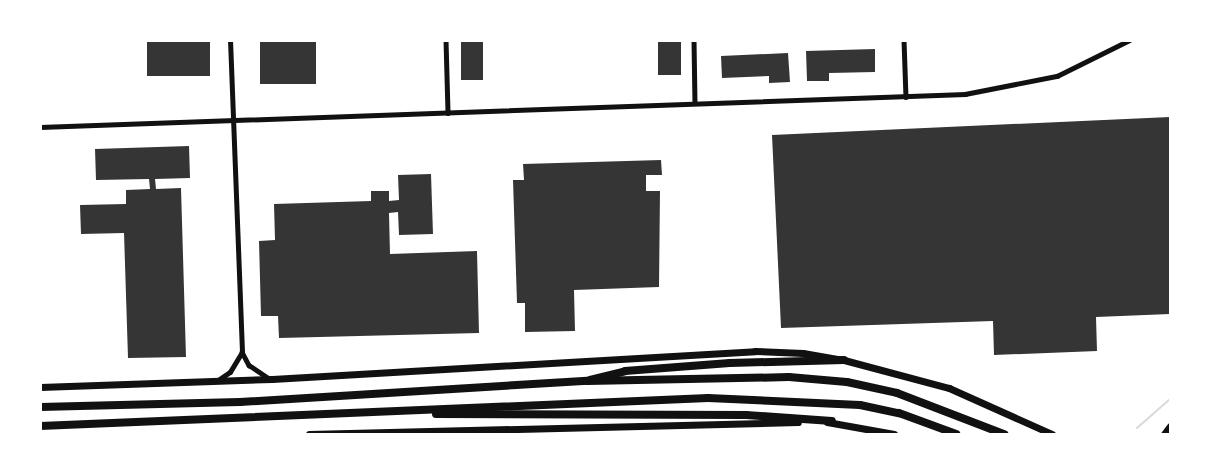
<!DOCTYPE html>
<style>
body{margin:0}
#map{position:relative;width:1211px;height:475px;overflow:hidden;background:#fff;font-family:Cabin,sans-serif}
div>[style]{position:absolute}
.stream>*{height:2px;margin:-1px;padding:0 1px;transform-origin:1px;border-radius:1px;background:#d9d9d9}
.building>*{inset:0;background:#353535;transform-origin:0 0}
.minor>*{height:4.5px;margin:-2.25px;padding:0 2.25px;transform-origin:2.25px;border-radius:2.25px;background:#111}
.primary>*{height:7px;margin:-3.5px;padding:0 3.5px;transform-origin:3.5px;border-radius:3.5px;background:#111}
.motorway>*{height:8px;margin:-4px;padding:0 4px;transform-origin:4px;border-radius:4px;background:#111}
span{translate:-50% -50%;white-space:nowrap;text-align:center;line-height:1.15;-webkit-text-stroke:4.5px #fff;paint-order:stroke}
.frame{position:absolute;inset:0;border:42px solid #fff;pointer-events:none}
</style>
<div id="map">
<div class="stream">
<i style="left:1137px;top:428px;width:44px;rotate:-41.3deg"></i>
</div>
<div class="building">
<i style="left:147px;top:40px;width:63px;height:36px"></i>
<i style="left:260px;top:40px;width:56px;height:44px"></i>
<i style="left:461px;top:40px;width:22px;height:40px"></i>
<i style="left:658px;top:40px;width:23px;height:35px"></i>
<i style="clip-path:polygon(875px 49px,875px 72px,829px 73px,829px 81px,807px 81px,806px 51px)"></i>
<i style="clip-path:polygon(788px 53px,790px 82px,769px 83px,769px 76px,722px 78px,721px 56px)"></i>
<i style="clip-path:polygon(1170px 117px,1170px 314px,1096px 317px,1097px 351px,994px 355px,993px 321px,781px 328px,772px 135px)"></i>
<i style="clip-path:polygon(189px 146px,190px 178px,155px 179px,156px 189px,181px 188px,186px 357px,128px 358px,124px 233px,81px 234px,80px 205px,126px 204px,126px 190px,150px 189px,149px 179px,96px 180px,95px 149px)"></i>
<i style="clip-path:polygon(661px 160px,662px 175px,646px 175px,646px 191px,660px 191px,659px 287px,574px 290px,575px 331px,525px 332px,525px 303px,517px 303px,513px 180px,524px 180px,523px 164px)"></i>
<i style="clip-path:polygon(431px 174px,433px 234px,399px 235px,398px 212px,389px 213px,390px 254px,477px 251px,479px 333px,279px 338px,278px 316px,261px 316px,259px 241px,275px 240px,274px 204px,371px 201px,371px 191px,389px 191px,389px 201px,399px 200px,398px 175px)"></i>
</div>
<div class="minor">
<i style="left:446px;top:40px;width:73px;rotate:88.4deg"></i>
<i style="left:694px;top:40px;width:63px;rotate:89.1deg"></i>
<i style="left:904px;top:40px;width:57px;rotate:88deg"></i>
<i style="left:40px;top:127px;width:926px;rotate:-2.04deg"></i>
<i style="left:965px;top:94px;width:94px;rotate:-11.1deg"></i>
<i style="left:1057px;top:76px;width:81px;rotate:-26.3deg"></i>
<i style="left:242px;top:352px;width:15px;rotate:62deg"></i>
<i style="left:249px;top:365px;width:22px;rotate:34deg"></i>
<i style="left:218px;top:380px;width:14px;rotate:-34deg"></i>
<i style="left:230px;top:372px;width:23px;rotate:-59deg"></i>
<i style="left:242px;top:352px;width:312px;rotate:-92.2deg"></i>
</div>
<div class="primary">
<i style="left:40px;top:387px;width:232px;rotate:-2deg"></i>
<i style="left:272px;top:379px;width:484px;rotate:-3.3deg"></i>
<i style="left:755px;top:351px;width:48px;rotate:2.4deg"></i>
<i style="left:803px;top:353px;width:42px;rotate:9.7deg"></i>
<i style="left:844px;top:360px;width:109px;rotate:14.9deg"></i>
<i style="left:949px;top:388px;width:113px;rotate:24.1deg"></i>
<i style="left:827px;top:422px;width:68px;rotate:10.2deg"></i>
<i style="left:309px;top:434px;width:489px;rotate:-1.4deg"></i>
<i style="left:1164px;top:434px;width:10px;rotate:-53deg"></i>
</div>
<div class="motorway">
<i style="left:590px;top:380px;width:36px;rotate:-14deg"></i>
<i style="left:625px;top:371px;width:105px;rotate:-4.4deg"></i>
<i style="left:730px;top:363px;width:114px;rotate:-1.5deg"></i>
<i style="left:40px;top:407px;width:200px;rotate:-1.4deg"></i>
<i style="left:240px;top:402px;width:348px;rotate:-3.5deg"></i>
<i style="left:587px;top:381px;width:202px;rotate:-1.1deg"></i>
<i style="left:789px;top:377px;width:58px;rotate:4.9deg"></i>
<i style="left:847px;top:382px;width:51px;rotate:12.4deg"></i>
<i style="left:897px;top:393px;width:115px;rotate:21deg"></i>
<i style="left:436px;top:414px;width:310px;rotate:0.2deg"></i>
<i style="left:746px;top:415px;width:86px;rotate:4deg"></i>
<i style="left:40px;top:426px;width:669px;rotate:-2.4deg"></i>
<i style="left:708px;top:398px;width:152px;rotate:2.6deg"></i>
<i style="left:860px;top:405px;width:40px;rotate:12deg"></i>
<i style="left:899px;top:413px;width:61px;rotate:20.2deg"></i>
</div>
<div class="frame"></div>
</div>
